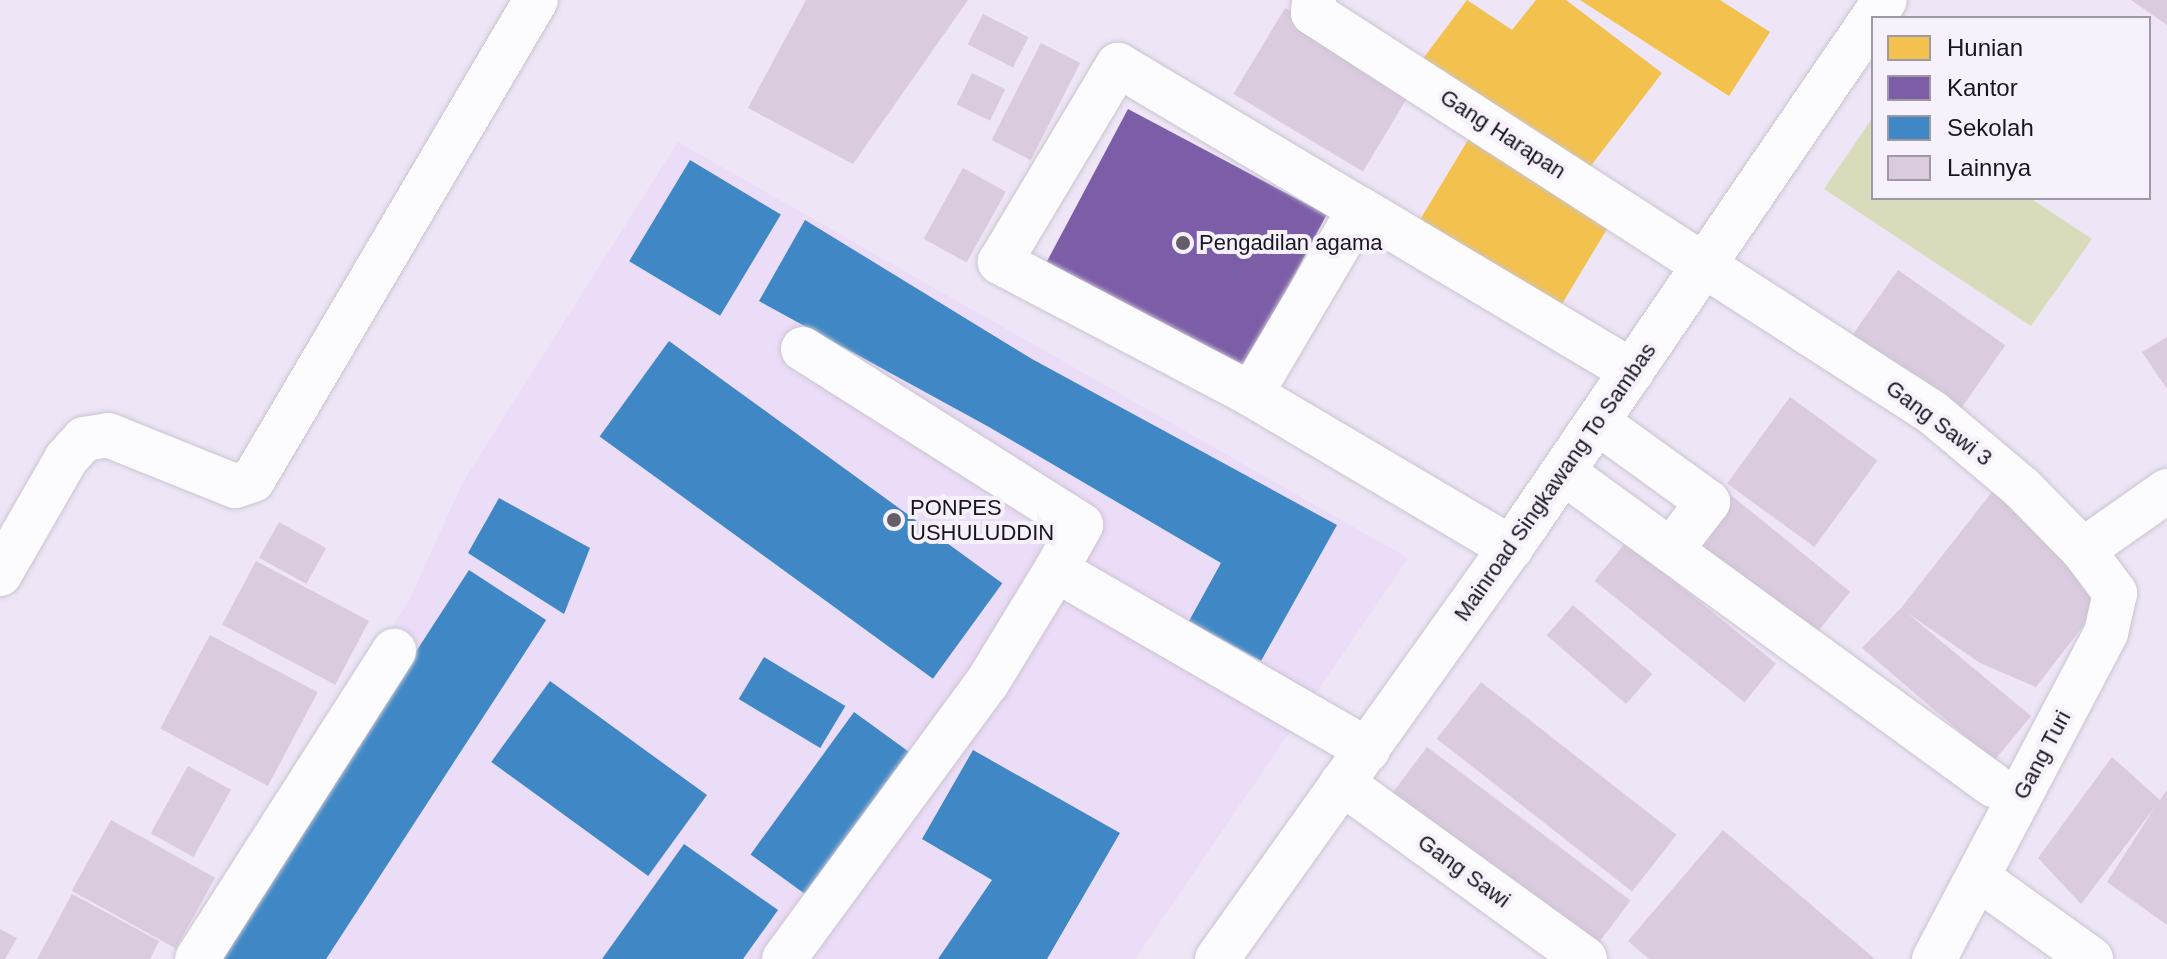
<!DOCTYPE html>
<style>
body{margin:0}
#map{position:relative;width:2167px;height:959px;overflow:hidden;background:#eee5f6;font-family:Helvetica,sans-serif}
div>[style]{position:absolute}
.built>*{inset:0;background:#ebdcf7}
.green>*{inset:0;background:#d9dbbb}
.homes>*{inset:0;background:#f2c14e;transform-origin:0 0}
.offices>*{inset:0;background:#7b5ea7;transform-origin:0 0}
.schools>*{inset:0;background:#3f88c5;transform-origin:0 0}
.building>*{inset:0;background:#dacbdf;transform-origin:0 0}
.roads{filter:drop-shadow(0 0 2px #cbc4d1) drop-shadow(0 0 2px #cbc4d1)}
.minor>*{height:44px;margin:-22px;padding:0 22px;transform-origin:22px;border-radius:22px;background:#fcfbfe}
.dots>*{width:22px;height:22px;translate:-50% -50%;box-sizing:border-box;border:4px solid #f7f1fc;border-radius:50%}
span{translate:-50% -50%;white-space:nowrap;text-align:center;line-height:1.15;-webkit-text-stroke:8px #f7f1fc;paint-order:stroke}
.street-label{font-size:22px;color:#1a151e}
.poi-label{font-size:22px;color:#1a151e}
.left{translate:0 -50%;text-align:left}
.legend{position:absolute;left:1871px;top:16px;width:280px;height:184px;box-sizing:border-box;background:#f7f1fc;border:2px solid #9f99a3;margin:0;padding:10px 14px;list-style:none;font-size:24px;color:#1a151e}
.legend li{display:flex;align-items:center;gap:16px;height:40px}
.legend b{width:40px;border:2px solid #9f99a3}
</style>
<div id="map">
<div class="built">
<i style="clip-path:polygon(678px 142px,1408px 558px,1135px 959px,191px 959px,322px 736px,409px 601px,463px 482px)"></i>
</div>
<div class="green">
<i style="clip-path:polygon(1873px 117px,1873px 198px,2030px 198px,2092px 239px,2031px 326px,1824px 189px)"></i>
</div>
<div class="homes">
<i style="clip-path:polygon(1467px 0,1512px 30px,1536px 0,1566px 0,1662px 73px,1580px 180px,1422px 60px)"></i>
<i style="clip-path:polygon(1580px 0,1720px 0,1770px 32px,1729px 96px)"></i>
<i style="left:1474px;top:130px;width:165px;height:105px;rotate:31deg"></i>
</div>
<div class="offices">
<i style="left:1128px;top:109px;width:225px;height:183px;rotate:28deg"></i>
</div>
<div class="schools">
<i style="left:690px;top:160px;width:106px;height:118px;rotate:31deg"></i>
<i style="clip-path:polygon(805px 220px,1032px 359px,1337px 525px,1261px 661px,1189px 621px,1221px 563px,989px 427px,759px 301px)"></i>
<i style="left:669px;top:341px;width:412px;height:118px;rotate:36deg"></i>
<i style="clip-path:polygon(499px 498px,590px 548px,564px 614px,468px 553px)"></i>
<i style="left:469px;top:570px;width:92px;height:467px;rotate:33deg"></i>
<i style="left:764px;top:657px;width:95px;height:49px;rotate:31deg"></i>
<i style="left:550px;top:681px;width:194px;height:100px;rotate:36deg"></i>
<i style="left:854px;top:712px;width:75px;height:176px;rotate:36deg"></i>
<i style="clip-path:polygon(973px 750px,1120px 833px,1047px 959px,938px 959px,992px 880px,922px 839px)"></i>
<i style="clip-path:polygon(684px 844px,778px 910px,743px 959px,602px 959px)"></i>
</div>
<div class="building">
<i style="clip-path:polygon(806px 0,968px 0,853px 164px,748px 108px)"></i>
<i style="clip-path:polygon(2131px 0,2167px 0,2167px 25px)"></i>
<i style="left:1285px;top:8px;width:151px;height:100px;rotate:31deg"></i>
<i style="left:983px;top:14px;width:51px;height:34px;rotate:27deg"></i>
<i style="left:1041px;top:43px;width:44px;height:109px;rotate:27deg"></i>
<i style="left:972px;top:73px;width:37px;height:35px;rotate:26deg"></i>
<i style="left:963px;top:168px;width:49px;height:81px;rotate:29deg"></i>
<i style="left:1898px;top:270px;width:131px;height:87px;rotate:35deg"></i>
<i style="clip-path:polygon(2167px 337px,2167px 389px,2142px 352px)"></i>
<i style="left:1790px;top:397px;width:108px;height:107px;rotate:36deg"></i>
<i style="clip-path:polygon(1996px 487px,2103px 600px,2036px 687px,1980px 663px,1906px 612px,2031px 716px,1994px 761px,1862px 648px,1901px 608px)"></i>
<i style="left:1732px;top:496px;width:152px;height:68px;rotate:39deg"></i>
<i style="left:279px;top:522px;width:54px;height:41px;rotate:29deg"></i>
<i style="left:1626px;top:542px;width:193px;height:50px;rotate:39deg"></i>
<i style="left:256px;top:561px;width:128px;height:72px;rotate:28deg"></i>
<i style="left:1573px;top:605px;width:105px;height:40px;rotate:41deg"></i>
<i style="left:210px;top:635px;width:122px;height:106px;rotate:28deg"></i>
<i style="left:1481px;top:682px;width:248px;height:72px;rotate:38deg"></i>
<i style="left:1427px;top:747px;width:255px;height:59px;rotate:37deg"></i>
<i style="clip-path:polygon(2112px 757px,2160px 800px,2167px 790px,2167px 925px,2107px 882px,2155px 807px,2081px 904px,2038px 858px)"></i>
<i style="left:188px;top:766px;width:49px;height:77px;rotate:29deg"></i>
<i style="left:111px;top:820px;width:119px;height:81px;rotate:29deg"></i>
<i style="clip-path:polygon(1723px 830px,1875px 959px,1649px 959px,1628px 941px)"></i>
<i style="clip-path:polygon(72px 894px,159px 941px,150px 959px,37px 959px)"></i>
<i style="clip-path:polygon(0 929px,17px 938px,5px 959px,0 959px)"></i>
</div>
<div class="roads">
<div class="minor">
<i style="left:1314px;top:0;width:13px;rotate:94deg"></i>
<i style="left:1313px;top:13px;width:738px;rotate:32.83deg"></i>
<i style="left:1933px;top:413px;width:116px;rotate:40.1deg"></i>
<i style="left:2022px;top:488px;width:87px;rotate:45.5deg"></i>
<i style="left:2083px;top:550px;width:54px;rotate:53.3deg"></i>
<i style="left:2115px;top:593px;width:41px;rotate:102.7deg"></i>
<i style="left:2106px;top:633px;width:369px;rotate:117.8deg"></i>
<i style="left:803px;top:349px;width:329px;rotate:32.3deg"></i>
<i style="left:1081px;top:525px;width:51px;rotate:119.1deg"></i>
<i style="left:1056px;top:570px;width:360px;rotate:30deg"></i>
<i style="left:1251px;top:394px;width:284px;rotate:-152.3deg"></i>
<i style="left:1000px;top:262px;width:230px;rotate:-59.1deg"></i>
<i style="left:1118px;top:65px;width:282px;rotate:30.8deg"></i>
<i style="left:1597px;top:422px;width:137px;rotate:35.8deg"></i>
<i style="left:1708px;top:502px;width:61px;rotate:127.6deg"></i>
<i style="left:1563px;top:472px;width:532px;rotate:36.05deg"></i>
<i style="left:1511px;top:548px;width:302px;rotate:-149.4deg"></i>
<i style="left:1251px;top:394px;width:215px;rotate:-59.5deg"></i>
<i style="left:1360px;top:209px;width:317px;rotate:30.8deg"></i>
<i style="left:2083px;top:550px;width:103px;rotate:-35.1deg"></i>
<i style="left:0;top:574px;width:133px;rotate:-60.1deg"></i>
<i style="left:66px;top:459px;width:27px;rotate:-48deg"></i>
<i style="left:84px;top:439px;width:24px;rotate:-9deg"></i>
<i style="left:108px;top:435px;width:137px;rotate:21.9deg"></i>
<i style="left:235px;top:486px;width:19px;rotate:-18deg"></i>
<i style="left:253px;top:480px;width:557px;rotate:-59.48deg"></i>
<i style="left:1342px;top:783px;width:300px;rotate:35.9deg"></i>
<i style="left:1978px;top:878px;width:139px;rotate:35.6deg"></i>
<i style="left:197px;top:959px;width:366px;rotate:-57.4deg"></i>
<i style="left:784px;top:959px;width:343px;rotate:-53.7deg"></i>
<i style="left:987px;top:683px;width:132px;rotate:-58.6deg"></i>
<i style="left:1217px;top:959px;width:523px;rotate:-54.49deg"></i>
<i style="left:1521px;top:533px;width:645px;rotate:-55.67deg"></i>
</div>
</div>
<div class="dots">
<i style="left:1183px;top:243px;background:#645e6a"></i>
<i style="left:894px;top:520px;background:#645e6a"></i>
</div>
<div class="street-label">
<span style="left:1503px;top:134px;rotate:33deg">Gang Harapan</span>
<span style="left:1939px;top:423px;rotate:37deg">Gang Sawi 3</span>
<span style="left:1555px;top:482px;rotate:-55deg">Mainroad Singkawang To Sambas</span>
<span style="left:2042px;top:755px;rotate:-62deg">Gang Turi</span>
<span style="left:1464px;top:871px;rotate:36deg">Gang Sawi</span>
</div>
<div class="poi-label">
<span class="left" style="left:1199px;top:243px">Pengadilan agama</span>
<span class="left" style="left:910px;top:520px">PONPES<br>USHULUDDIN</span>
</div>
<ul class="legend">
<li><b style="height:22px;background:#f2c14e"></b>Hunian</li>
<li><b style="height:22px;background:#7b5ea7"></b>Kantor</li>
<li><b style="height:22px;background:#3f88c5"></b>Sekolah</li>
<li><b style="height:22px;background:#dacbdf"></b>Lainnya</li>
</ul>
</div>
